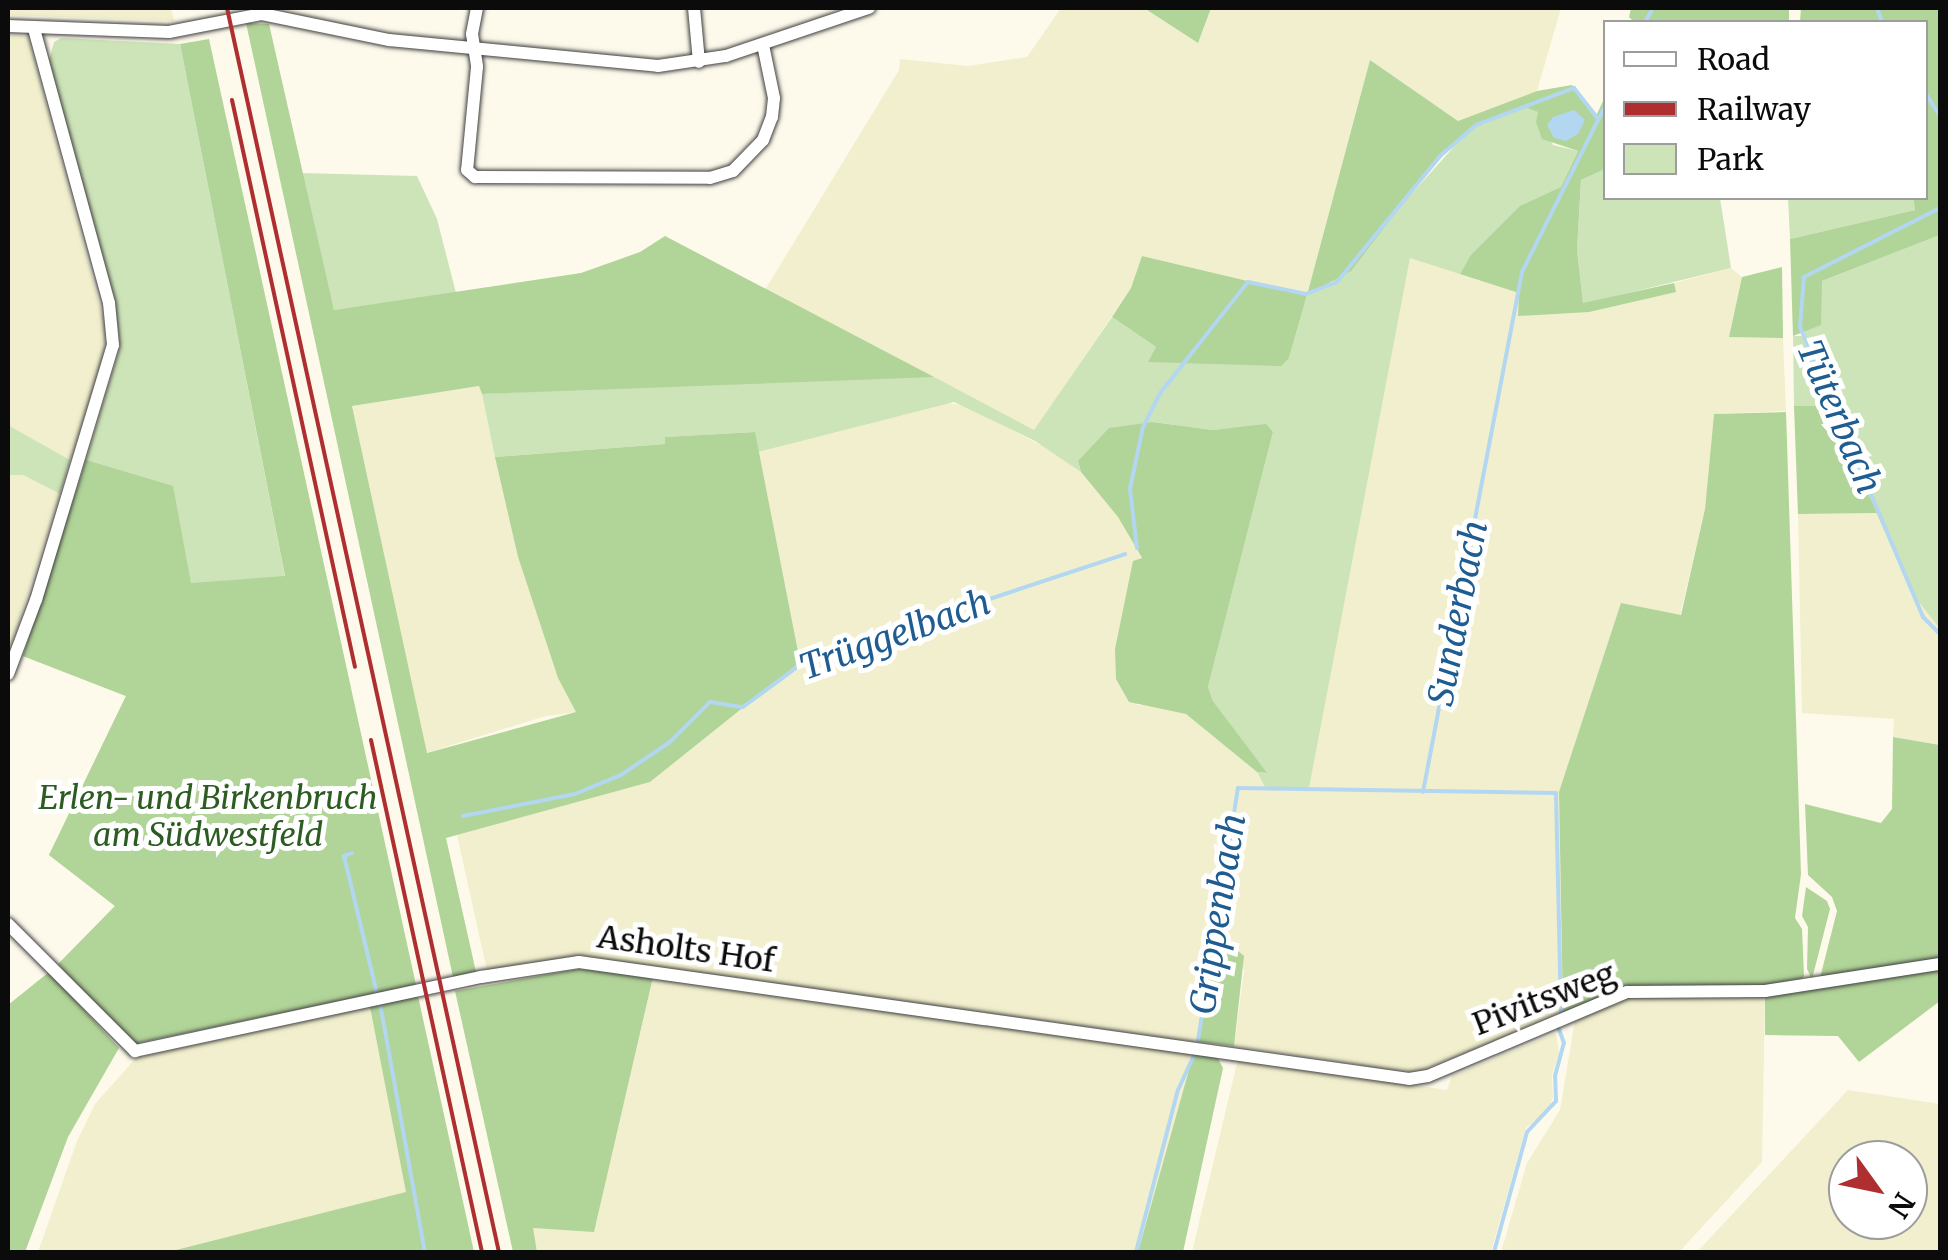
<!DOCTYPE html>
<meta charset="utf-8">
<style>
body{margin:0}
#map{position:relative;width:1948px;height:1260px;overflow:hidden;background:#fdfaeb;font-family:Merriweather,serif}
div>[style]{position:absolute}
.farmland>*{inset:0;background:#f1efcd}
.green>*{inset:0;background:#cde4b8}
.forest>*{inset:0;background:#b1d498}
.water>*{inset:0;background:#b3d7f0}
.stream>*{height:4px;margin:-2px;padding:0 2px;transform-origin:2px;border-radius:2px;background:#b3d7f0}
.roads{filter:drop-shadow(0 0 2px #3e3e3e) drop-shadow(0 0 2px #3e3e3e)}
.minor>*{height:12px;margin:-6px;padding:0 6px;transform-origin:6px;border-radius:6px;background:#fff}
.rail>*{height:4px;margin:-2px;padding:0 2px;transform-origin:2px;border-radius:2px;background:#af2f31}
span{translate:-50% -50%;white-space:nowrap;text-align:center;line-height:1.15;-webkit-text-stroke:10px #fff;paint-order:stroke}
.park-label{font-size:32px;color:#2c5c21;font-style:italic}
.street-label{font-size:32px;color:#0b0b0b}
.water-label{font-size:35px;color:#1f5c91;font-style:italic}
.frame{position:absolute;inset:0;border:10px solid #0b0b0b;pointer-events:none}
.legend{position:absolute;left:1603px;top:20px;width:325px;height:180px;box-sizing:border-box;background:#fff;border:2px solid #9d9d9d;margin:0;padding:12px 18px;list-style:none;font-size:30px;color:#0b0b0b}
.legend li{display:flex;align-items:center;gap:20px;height:50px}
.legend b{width:50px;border:2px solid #9d9d9d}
.north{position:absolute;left:1828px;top:1140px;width:100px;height:100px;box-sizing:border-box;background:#fff;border:2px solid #9d9d9d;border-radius:50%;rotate:123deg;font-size:28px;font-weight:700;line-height:40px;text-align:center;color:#0b0b0b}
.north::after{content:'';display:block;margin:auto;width:35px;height:45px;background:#af2f31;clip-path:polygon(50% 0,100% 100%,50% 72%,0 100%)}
</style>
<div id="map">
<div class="farmland">
<i style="clip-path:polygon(8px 8px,171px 8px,174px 21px,8px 15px)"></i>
<i style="clip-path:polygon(1061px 8px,1144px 8px,1198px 43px,1211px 8px,1561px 8px,1537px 91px,1458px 121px,1370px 60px,1307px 295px,1142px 256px,1131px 288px,1034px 431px,765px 290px,899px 70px,900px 59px,968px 66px,1027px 57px)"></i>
<i style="clip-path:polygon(8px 35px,28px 36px,106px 329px,103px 361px,70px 460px,8px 425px)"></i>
<i style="clip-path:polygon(1410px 257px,1520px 293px,1518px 315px,1675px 291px,1674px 283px,1731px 268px,1742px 277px,1729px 337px,1783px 338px,1786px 411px,1714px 414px,1705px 509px,1680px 615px,1559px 792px,1563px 1013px,1415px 1073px,1234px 1046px,1244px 971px,1233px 943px,1217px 933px,1236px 787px,1196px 1042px,579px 956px,487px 971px,457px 835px,650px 782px,799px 662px,758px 452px,944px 402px,965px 406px,1060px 455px,1081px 472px,1118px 517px,1142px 559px,1137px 705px,1168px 707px,1186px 714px,1257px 772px,1266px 789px,1308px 788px)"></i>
<i style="clip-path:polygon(480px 386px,518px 557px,558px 678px,577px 712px,546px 716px,426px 753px,352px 406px)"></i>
<i style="clip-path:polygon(8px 475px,23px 475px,60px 494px,8px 655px)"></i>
<i style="clip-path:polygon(1877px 513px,1914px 596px,1940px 629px,1940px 745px,1893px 737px,1894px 719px,1802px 713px,1798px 514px)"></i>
<i style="clip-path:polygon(653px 977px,1194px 1052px,1139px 1251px,537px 1252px,532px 1228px,594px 1231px)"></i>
<i style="clip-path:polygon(1628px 997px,1765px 997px,1762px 1162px,1679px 1252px,1501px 1252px,1527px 1163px,1560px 1110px,1575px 1020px)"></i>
<i style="clip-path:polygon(370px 1007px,407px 1192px,168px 1252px,38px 1252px,77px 1141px,95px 1104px,136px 1058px)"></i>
<i style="clip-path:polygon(1556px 1033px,1559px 1053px,1552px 1075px,1553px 1098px,1548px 1110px,1526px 1128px,1491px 1252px,1192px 1252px,1238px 1059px,1447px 1090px,1452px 1076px)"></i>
<i style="clip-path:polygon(evenodd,1848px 1090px,1940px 1104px,1940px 1252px,1697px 1252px,1848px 1090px,1848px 1160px,1908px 1160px,1908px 1220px,1848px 1220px,1848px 1160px)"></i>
</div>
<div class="green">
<i style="clip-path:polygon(61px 38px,180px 44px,285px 577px,221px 581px,373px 987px,60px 963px,115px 906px,49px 855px,126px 696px,23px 656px,43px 603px,120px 347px,115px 300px,49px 61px,54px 42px)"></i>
<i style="clip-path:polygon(1522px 106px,1539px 112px,1553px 145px,1578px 151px,1561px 187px,1470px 256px,1460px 274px,1410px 258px,1309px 788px,1266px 789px,1257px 772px,1266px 773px,1213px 701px,1208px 687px,1273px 432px,1266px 425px,1213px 430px,1153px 422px,1078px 461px,1081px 472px,1035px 441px,954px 402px,758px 452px,754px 432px,666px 437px,665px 444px,495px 457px,482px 394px,916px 375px,934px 377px,1034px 430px,1112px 317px,1156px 347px,1149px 361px,1289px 358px,1307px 295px,1327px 288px,1469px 130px)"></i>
<i style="clip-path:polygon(1605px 169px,1606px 198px,1720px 198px,1731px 268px,1583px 304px,1577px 250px,1581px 180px)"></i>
<i style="clip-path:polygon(300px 173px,417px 176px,437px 219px,456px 293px,334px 310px)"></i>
<i style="clip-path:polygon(1788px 198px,1913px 198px,1915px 210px,1790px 239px)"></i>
<i style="clip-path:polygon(1940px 235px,1940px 629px,1914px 596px,1828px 407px,1794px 406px,1793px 336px,1803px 336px,1822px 281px)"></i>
<i style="clip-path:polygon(8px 425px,70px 460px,60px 494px,23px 475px,8px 475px)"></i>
</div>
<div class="forest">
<i style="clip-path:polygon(1144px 8px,1211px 8px,1198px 43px)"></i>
<i style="clip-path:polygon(1631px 8px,1789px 8px,1789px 20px,1634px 22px,1629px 17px)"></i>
<i style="clip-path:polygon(1801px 8px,1940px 8px,1940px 235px,1822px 281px,1821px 325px,1793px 336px,1790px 239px,1915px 210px,1913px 198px,1926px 198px,1926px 22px,1800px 21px)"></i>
<i style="clip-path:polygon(246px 23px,269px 24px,334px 310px,581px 273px,640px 252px,665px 236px,934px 377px,482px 394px,479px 386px,352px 406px,427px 753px,576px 712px,558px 678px,518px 557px,495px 457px,665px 444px,665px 437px,755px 432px,800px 662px,650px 782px,446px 838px,476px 972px,453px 977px)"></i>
<i style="clip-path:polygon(209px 39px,416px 985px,133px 1044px,58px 964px,115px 906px,49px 855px,126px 696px,23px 656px,86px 460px,173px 486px,191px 583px,285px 576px,180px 44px)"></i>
<i style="clip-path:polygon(1370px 60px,1458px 121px,1537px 91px,1572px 85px,1596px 116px,1605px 97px,1605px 169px,1581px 180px,1577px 250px,1583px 303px,1674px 283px,1676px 292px,1589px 312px,1518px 316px,1519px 293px,1460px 274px,1470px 256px,1520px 206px,1561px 187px,1578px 151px,1542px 139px,1536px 122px,1538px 112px,1522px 106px,1469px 130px,1430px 168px,1351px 271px,1307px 295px,1289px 358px,1281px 366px,1148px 362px,1156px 347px,1112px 317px,1131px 288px,1142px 256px,1307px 295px)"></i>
<i style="clip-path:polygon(1782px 267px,1783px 338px,1729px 337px,1742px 277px)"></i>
<i style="clip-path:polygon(1794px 406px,1828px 406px,1877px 513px,1798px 514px)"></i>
<i style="clip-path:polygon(1786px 412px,1801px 874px,1795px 918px,1802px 929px,1804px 976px,1801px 980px,1764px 987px,1627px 986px,1563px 1013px,1559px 792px,1621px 603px,1681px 615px,1705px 509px,1714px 414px)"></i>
<i style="clip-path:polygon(1153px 422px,1213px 430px,1266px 424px,1273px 432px,1208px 687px,1213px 701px,1267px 773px,1257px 772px,1186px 714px,1129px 702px,1116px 679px,1115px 649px,1133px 561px,1142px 558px,1118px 517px,1081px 472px,1078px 461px,1109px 428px)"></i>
<i style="clip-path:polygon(1893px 737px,1940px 745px,1940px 958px,1820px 978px,1837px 911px,1832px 897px,1808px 875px,1805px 804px,1881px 823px,1892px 809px)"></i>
<i style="clip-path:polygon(1806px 887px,1827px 901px,1830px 909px,1812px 979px,1807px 969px,1808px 927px,1802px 916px)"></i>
<i style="clip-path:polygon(1217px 933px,1244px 956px,1234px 1046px,1199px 1042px)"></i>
<i style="clip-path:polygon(1940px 968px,1940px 1001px,1859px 1062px,1838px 1036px,1765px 1035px,1765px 997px)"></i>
<i style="clip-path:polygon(579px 969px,653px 977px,594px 1232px,533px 1228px,537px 1252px,513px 1252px,455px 991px)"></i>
<i style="clip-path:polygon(49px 972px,119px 1048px,68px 1137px,25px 1252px,8px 1252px,8px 1005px)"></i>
<i style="clip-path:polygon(418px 996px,474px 1252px,168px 1252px,406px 1192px,370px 1007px)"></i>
<i style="clip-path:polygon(1194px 1052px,1217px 1057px,1223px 1068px,1183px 1252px,1138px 1252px)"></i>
</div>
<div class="water">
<i style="clip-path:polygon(1574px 110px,1585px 120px,1578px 134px,1566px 141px,1554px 138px,1547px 125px,1553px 117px)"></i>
</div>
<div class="stream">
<i style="left:1877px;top:8px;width:15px;rotate:70deg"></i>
<i style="left:1645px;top:22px;width:16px;rotate:-60deg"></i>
<i style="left:1926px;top:94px;width:26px;rotate:58deg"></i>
<i style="left:1940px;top:208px;width:153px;rotate:153.1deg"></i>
<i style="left:1804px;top:277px;width:50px;rotate:94.6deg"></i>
<i style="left:1800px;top:327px;width:315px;rotate:67deg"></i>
<i style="left:1923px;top:617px;width:24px;rotate:45deg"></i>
<i style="left:1137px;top:548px;width:59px;rotate:-96.8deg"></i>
<i style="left:1130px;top:489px;width:63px;rotate:-78.2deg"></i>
<i style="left:1143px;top:427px;width:39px;rotate:-63deg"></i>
<i style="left:1161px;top:392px;width:140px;rotate:-51.7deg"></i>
<i style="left:1248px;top:282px;width:59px;rotate:11.7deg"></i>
<i style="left:1306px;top:294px;width:33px;rotate:-21deg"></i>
<i style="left:1337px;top:282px;width:163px;rotate:-50.7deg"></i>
<i style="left:1440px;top:156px;width:48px;rotate:-40.7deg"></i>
<i style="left:1476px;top:125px;width:105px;rotate:-20.7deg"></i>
<i style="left:1574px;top:88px;width:39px;rotate:52deg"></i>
<i style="left:1423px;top:792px;width:529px;rotate:-79.22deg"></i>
<i style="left:1522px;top:272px;width:188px;rotate:-63.4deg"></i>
<i style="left:463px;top:816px;width:114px;rotate:-11.1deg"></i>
<i style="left:575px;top:794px;width:50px;rotate:-22.4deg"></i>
<i style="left:621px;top:775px;width:59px;rotate:-34deg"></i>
<i style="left:670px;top:742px;width:57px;rotate:-45deg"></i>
<i style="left:710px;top:702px;width:33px;rotate:9deg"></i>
<i style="left:743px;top:707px;width:81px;rotate:-36.4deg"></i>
<i style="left:808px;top:659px;width:334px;rotate:-18.3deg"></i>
<i style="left:352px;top:853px;width:9px;rotate:159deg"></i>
<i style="left:344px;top:856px;width:163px;rotate:76.5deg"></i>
<i style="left:382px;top:1014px;width:242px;rotate:79.8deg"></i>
<i style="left:1198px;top:1040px;width:255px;rotate:-81deg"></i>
<i style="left:1238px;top:788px;width:318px;rotate:0.9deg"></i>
<i style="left:1556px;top:793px;width:219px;rotate:88.7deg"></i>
<i style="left:1136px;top:1252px;width:167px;rotate:-75.5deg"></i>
<i style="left:1178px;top:1090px;width:41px;rotate:-65.3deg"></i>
<i style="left:1494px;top:1252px;width:124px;rotate:-74.6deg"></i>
<i style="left:1527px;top:1132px;width:42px;rotate:-46.9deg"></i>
<i style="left:1556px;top:1101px;width:25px;rotate:-92deg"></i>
<i style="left:1555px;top:1076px;width:34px;rotate:-75deg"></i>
<i style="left:1564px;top:1043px;width:15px;rotate:-110deg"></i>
</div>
<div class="roads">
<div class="minor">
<i style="left:477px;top:8px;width:26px;rotate:101deg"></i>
<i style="left:472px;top:34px;width:33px;rotate:81deg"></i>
<i style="left:477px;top:67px;width:103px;rotate:95.5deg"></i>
<i style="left:467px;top:170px;width:11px;rotate:41deg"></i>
<i style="left:475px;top:177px;width:235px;rotate:0.2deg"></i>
<i style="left:710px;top:178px;width:24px;rotate:-17deg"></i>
<i style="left:733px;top:171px;width:43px;rotate:-45.9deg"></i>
<i style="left:763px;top:140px;width:25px;rotate:-69deg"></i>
<i style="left:772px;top:117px;width:19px;rotate:-84deg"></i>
<i style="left:774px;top:98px;width:54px;rotate:-101.7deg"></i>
<i style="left:694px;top:8px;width:54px;rotate:84.7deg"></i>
<i style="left:8px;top:26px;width:161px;rotate:2.1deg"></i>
<i style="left:169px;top:32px;width:95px;rotate:-11deg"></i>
<i style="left:262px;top:14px;width:130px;rotate:11.6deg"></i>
<i style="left:389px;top:40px;width:270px;rotate:5.5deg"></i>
<i style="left:658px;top:66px;width:69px;rotate:-8.4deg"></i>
<i style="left:726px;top:56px;width:151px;rotate:-18.6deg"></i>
<i style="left:8px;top:674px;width:79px;rotate:-69.3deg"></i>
<i style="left:36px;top:600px;width:266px;rotate:-73.2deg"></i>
<i style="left:113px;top:345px;width:42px;rotate:-95.4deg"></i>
<i style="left:109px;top:303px;width:285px;rotate:-105.3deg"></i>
<i style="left:8px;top:924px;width:180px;rotate:45deg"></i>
<i style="left:135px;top:1051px;width:354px;rotate:-12.1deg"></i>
<i style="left:481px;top:977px;width:99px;rotate:-8.7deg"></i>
<i style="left:579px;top:962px;width:838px;rotate:8.02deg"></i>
<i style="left:1409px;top:1079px;width:19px;rotate:-9deg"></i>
<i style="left:1428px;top:1076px;width:216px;rotate:-22.9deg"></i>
<i style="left:1627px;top:992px;width:138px;rotate:-0.4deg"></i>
<i style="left:1765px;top:991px;width:177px;rotate:-8.8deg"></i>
</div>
</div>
<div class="rail">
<i style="left:227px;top:8px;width:1273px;rotate:77.67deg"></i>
<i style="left:232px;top:100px;width:580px;rotate:77.76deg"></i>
<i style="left:371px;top:740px;width:524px;rotate:77.77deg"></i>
</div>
<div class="park-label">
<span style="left:208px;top:817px">Erlen- und Birkenbruch<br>am Südwestfeld</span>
</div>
<div class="street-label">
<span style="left:686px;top:949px;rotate:8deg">Asholts Hof</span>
<span style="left:1544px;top:999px;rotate:-21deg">Pivitsweg</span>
</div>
<div class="water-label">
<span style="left:1839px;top:417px;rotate:67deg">Tüterbach</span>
<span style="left:1458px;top:613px;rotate:-79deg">Sunderbach</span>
<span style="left:895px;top:635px;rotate:-20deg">Trüggelbach</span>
<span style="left:1218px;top:914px;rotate:-81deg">Grippenbach</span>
</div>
<div class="frame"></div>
<ul class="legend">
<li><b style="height:12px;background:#fff"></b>Road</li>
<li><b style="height:12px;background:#af2f31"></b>Railway</li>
<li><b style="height:28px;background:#cde4b8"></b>Park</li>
</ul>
<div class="north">N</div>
</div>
